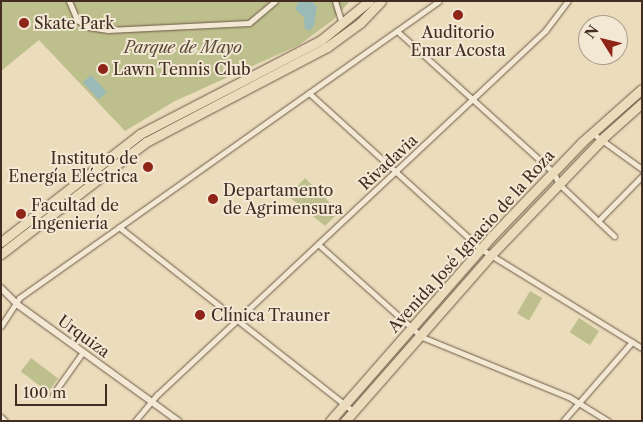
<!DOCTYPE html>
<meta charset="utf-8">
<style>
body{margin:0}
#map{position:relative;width:643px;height:422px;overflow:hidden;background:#ebdcbb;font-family:"Libre Caslon Text",serif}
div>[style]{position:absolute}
.green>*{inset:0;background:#bdbf8c;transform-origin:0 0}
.water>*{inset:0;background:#99bab7;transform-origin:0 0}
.roads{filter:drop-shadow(0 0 1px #6d5948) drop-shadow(0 0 1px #6d5948)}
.minor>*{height:5px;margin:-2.5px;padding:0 2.5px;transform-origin:2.5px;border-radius:2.5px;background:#f2e8d3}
.tertiary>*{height:6px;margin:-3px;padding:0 3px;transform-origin:3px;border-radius:3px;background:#f2e8d3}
.primary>*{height:9px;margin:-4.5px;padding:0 4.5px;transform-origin:4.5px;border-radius:4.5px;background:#ebdcbb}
.dots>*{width:14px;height:14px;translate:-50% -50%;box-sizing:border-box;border:2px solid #f2e8d3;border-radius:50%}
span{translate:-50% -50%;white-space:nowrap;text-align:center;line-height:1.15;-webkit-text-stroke:4px #f2e8d3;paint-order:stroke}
.poi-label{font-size:16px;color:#432d22}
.left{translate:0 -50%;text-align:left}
.right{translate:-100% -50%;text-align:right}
.park-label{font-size:16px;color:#5b4a37;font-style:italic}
.street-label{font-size:16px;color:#432d22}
.frame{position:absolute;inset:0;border:2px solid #432d22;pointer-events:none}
.north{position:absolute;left:578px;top:15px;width:50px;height:50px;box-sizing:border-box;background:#f2e8d3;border:1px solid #ac9d8c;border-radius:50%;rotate:306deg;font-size:14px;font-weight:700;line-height:20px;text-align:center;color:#432d22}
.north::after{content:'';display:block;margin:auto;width:18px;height:22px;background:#8f2418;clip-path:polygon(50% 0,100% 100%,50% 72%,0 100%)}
.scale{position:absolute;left:15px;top:384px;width:92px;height:22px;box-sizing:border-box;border:2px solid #432d22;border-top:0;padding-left:6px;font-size:15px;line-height:18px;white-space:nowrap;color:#432d22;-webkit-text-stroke:4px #f2e8d3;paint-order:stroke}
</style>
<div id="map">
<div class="green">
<i style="clip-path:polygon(1px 1px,350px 1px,333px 20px,299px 45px,175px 101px,125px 131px,39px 40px,1px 71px)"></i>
<i style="clip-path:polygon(305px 178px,339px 212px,325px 226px,288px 196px)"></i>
<i style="left:530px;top:291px;width:14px;height:26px;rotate:30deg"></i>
<i style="left:579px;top:318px;width:24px;height:17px;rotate:33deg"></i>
<i style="left:31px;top:358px;width:34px;height:17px;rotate:37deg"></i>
</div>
<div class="water">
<i style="clip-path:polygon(299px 1px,312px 1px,317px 7px,314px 26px,309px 31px,305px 29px,304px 17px,295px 9px)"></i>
<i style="left:91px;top:75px;width:23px;height:11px;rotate:47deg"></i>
</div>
<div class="roads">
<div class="minor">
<i style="left:69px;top:1px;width:21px;rotate:67deg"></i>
<i style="left:77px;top:20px;width:13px;rotate:32deg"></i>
<i style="left:88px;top:27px;width:20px;rotate:9deg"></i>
<i style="left:108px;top:30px;width:141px;rotate:-2.8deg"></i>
<i style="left:249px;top:23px;width:34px;rotate:-40deg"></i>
<i style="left:335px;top:1px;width:24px;rotate:73deg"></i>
<i style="left:397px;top:31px;width:210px;rotate:42.1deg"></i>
<i style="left:553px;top:172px;width:13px;rotate:63deg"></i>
<i style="left:559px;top:184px;width:76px;rotate:43.4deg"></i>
<i style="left:309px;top:93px;width:232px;rotate:42.2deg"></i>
<i style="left:481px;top:249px;width:189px;rotate:31.6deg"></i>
<i style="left:592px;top:133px;width:62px;rotate:35.8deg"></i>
<i style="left:598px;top:221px;width:63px;rotate:-45.6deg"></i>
<i style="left:119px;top:227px;width:298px;rotate:38.2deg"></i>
<i style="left:318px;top:244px;width:140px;rotate:41.8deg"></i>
<i style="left:422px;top:337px;width:159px;rotate:22.2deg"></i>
<i style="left:569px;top:397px;width:46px;rotate:31.6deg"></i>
<i style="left:1px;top:326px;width:33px;rotate:-57deg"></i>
<i style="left:19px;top:298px;width:514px;rotate:-35.27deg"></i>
<i style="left:53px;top:394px;width:52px;rotate:-54.5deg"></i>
<i style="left:1px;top:417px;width:6px;rotate:45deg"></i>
<i style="left:135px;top:421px;width:35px;rotate:-50deg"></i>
<i style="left:158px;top:394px;width:531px;rotate:-43.17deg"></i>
<i style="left:545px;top:31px;width:38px;rotate:-53deg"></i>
<i style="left:563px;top:421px;width:105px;rotate:-48.9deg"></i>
</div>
<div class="tertiary">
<i style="left:1px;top:288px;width:24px;rotate:45deg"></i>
<i style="left:18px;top:305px;width:198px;rotate:35.9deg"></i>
</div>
<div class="primary">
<i style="left:1px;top:242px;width:176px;rotate:-37.8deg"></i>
<i style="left:140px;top:134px;width:204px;rotate:-27.4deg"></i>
<i style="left:321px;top:40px;width:62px;rotate:-39.1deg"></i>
<i style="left:1px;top:254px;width:183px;rotate:-37.7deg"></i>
<i style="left:146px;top:142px;width:204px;rotate:-27.7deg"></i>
<i style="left:327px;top:47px;width:41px;rotate:-36deg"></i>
<i style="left:360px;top:23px;width:30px;rotate:-46deg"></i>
<i style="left:330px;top:421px;width:246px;rotate:-48.8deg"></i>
<i style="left:492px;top:236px;width:130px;rotate:-46.2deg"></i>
<i style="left:582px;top:142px;width:80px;rotate:-41.5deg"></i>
<i style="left:345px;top:421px;width:221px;rotate:-48.7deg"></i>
<i style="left:491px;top:255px;width:163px;rotate:-46.2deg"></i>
<i style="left:604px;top:137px;width:51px;rotate:-41.8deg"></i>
</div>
</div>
<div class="dots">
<i style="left:458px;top:15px;background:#8f2418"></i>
<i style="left:24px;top:23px;background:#8f2418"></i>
<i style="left:103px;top:69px;background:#8f2418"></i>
<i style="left:148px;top:167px;background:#8f2418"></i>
<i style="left:213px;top:199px;background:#8f2418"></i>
<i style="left:21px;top:214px;background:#8f2418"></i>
<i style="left:200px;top:315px;background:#8f2418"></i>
</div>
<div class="poi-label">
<span class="left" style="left:34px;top:23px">Skate Park</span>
<span style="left:458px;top:41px">Auditorio<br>Emar Acosta</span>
<span class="left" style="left:113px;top:69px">Lawn Tennis Club</span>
<span class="right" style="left:138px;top:167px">Instituto de<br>Energía Eléctrica</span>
<span class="left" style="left:223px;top:199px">Departamento<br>de Agrimensura</span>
<span class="left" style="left:31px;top:214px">Facultad de<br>Ingeniería</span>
<span class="left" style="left:211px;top:315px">Clínica Trauner</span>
</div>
<div class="park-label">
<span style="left:183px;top:47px">Parque de Mayo</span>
</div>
<div class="street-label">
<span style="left:388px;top:162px;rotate:-43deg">Rivadavia</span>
<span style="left:471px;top:241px;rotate:-48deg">Avenida José Ignacio de la Roza</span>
<span style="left:84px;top:336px;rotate:36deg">Urquiza</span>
</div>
<div class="frame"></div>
<div class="north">N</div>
<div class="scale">100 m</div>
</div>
